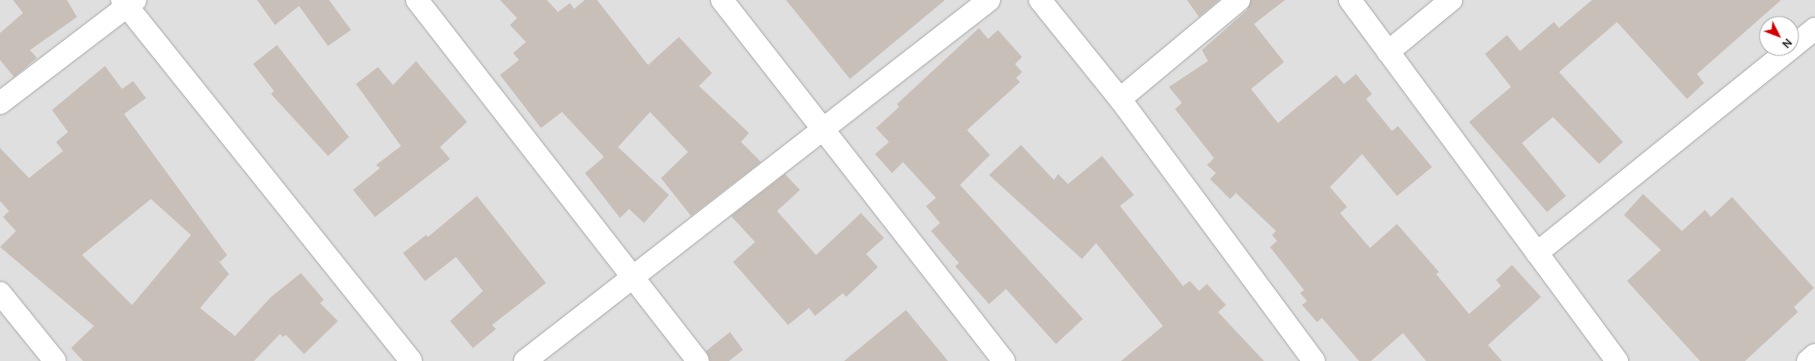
<!DOCTYPE html>
<style>
body{margin:0}
#map{position:relative;width:1815px;height:361px;overflow:hidden;background:#f2efe9;font-family:"DM Sans",sans-serif}
div>[style]{position:absolute}
.residential>*{inset:0;background:#e0dfdf}
.building>*{inset:0;background:#c7bfb8}
.roads{filter:drop-shadow(0 0 1px #a9a9a9) drop-shadow(0 0 1px #a9a9a9)}
.street>*{height:22px;margin:-11px;padding:0 11px;transform-origin:11px;border-radius:11px;background:#fff}
span{translate:-50% -50%;white-space:nowrap;text-align:center;line-height:1.15;-webkit-text-stroke:3px #fff;paint-order:stroke}
.north{position:absolute;left:1759px;top:16px;width:40px;height:40px;box-sizing:border-box;background:#fff;border:1px solid #a7a7a7;border-radius:50%;rotate:132deg;font-size:11px;font-weight:700;line-height:16px;text-align:center;color:#222}
.north::after{content:'';display:block;margin:auto;width:14px;height:18px;background:#d40000;clip-path:polygon(50% 0,100% 100%,50% 72%,0 100%)}
</style>
<div id="map">
<div class="residential">
<i style="clip-path:polygon(evenodd,0 0,1815px 0,1815px 361px,0 361px,0 0,1767px 24px,1791px 24px,1791px 48px,1767px 48px,1767px 24px)"></i>
</div>
<div class="building">
<i style="clip-path:polygon(13px 0,67px 0,77px 17px,30px 50px,37px 58px,14px 77px,0 60px,0 33px,23px 13px)"></i>
<i style="clip-path:polygon(257px 0,329px 0,351px 30px,328px 46px,299px 6px,275px 25px)"></i>
<i style="clip-path:polygon(500px 0,547px 0,558px 12px,570px 3px,574px 9px,585px 0,597px 0,648px 65px,679px 37px,712px 73px,699px 86px,749px 133px,741px 142px,761px 162px,691px 216px,661px 178px,688px 152px,650px 112px,618px 147px,669px 195px,644px 223px,629px 209px,620px 218px,585px 173px,604px 157px,562px 112px,541px 128px,500px 75px,519px 60px,513px 53px,526px 42px,510px 25px,517px 18px)"></i>
<i style="clip-path:polygon(786px 0,945px 0,850px 79px)"></i>
<i style="clip-path:polygon(1187px 0,1219px 0,1199px 17px)"></i>
<i style="clip-path:polygon(1251px 0,1285px 0,1254px 24px,1284px 62px,1251px 89px,1278px 123px,1336px 75px,1344px 84px,1356px 74px,1372px 94px,1366px 99px,1392px 131px,1398px 126px,1432px 167px,1397px 196px,1362px 154px,1330px 187px,1347px 207px,1340px 213px,1370px 248px,1397px 224px,1439px 272px,1436px 274px,1469px 314px,1501px 286px,1496px 280px,1512px 265px,1541px 297px,1488px 345px,1502px 361px,1426px 361px,1403px 333px,1371px 361px,1359px 361px,1322px 318px,1317px 322px,1302px 305px,1307px 301px,1300px 293px,1304px 290px,1270px 247px,1277px 241px,1272px 235px,1276px 231px,1236px 193px,1230px 199px,1210px 179px,1216px 173px,1207px 165px,1214px 158px,1175px 109px,1182px 103px,1169px 87px,1208px 61px,1202px 50px,1247px 10px)"></i>
<i style="clip-path:polygon(1592px 0,1781px 0,1697px 74px,1704px 83px,1687px 99px,1617px 22px,1559px 72px,1623px 142px,1599px 164px,1553px 117px,1522px 143px,1566px 196px,1547px 212px,1469px 122px,1511px 87px,1485px 54px,1507px 35px,1520px 51px,1554px 22px,1559px 28px)"></i>
<i style="clip-path:polygon(979px 28px,988px 39px,998px 30px,1022px 57px,1015px 64px,1022px 72px,1016px 78px,1020px 82px,967px 130px,990px 155px,960px 185px,1083px 319px,1056px 344px,1006px 289px,989px 304px,955px 266px,959px 263px,931px 231px,940px 223px,926px 206px,936px 198px,903px 162px,892px 173px,875px 154px,889px 142px,876px 128px,899px 107px,897px 104px)"></i>
<i style="clip-path:polygon(277px 45px,349px 137px,328px 156px,271px 94px,274px 91px,253px 64px)"></i>
<i style="clip-path:polygon(416px 61px,467px 122px,440px 147px,450px 159px,375px 217px,353px 190px,380px 168px,376px 165px,401px 146px,356px 84px,378px 67px,393px 85px)"></i>
<i style="clip-path:polygon(evenodd,105px 66px,122px 89px,133px 81px,146px 98px,124px 114px,227px 255px,220px 262px,216px 258px,229px 274px,200px 308px,235px 336px,271px 297px,301px 273px,324px 300px,320px 303px,338px 321px,304px 354px,286px 335px,283px 337px,280px 334px,254px 361px,83px 361px,71px 348px,94px 326px,0 247px,16px 231px,3px 217px,9px 211px,0 201px,0 148px,29px 178px,63px 151px,56px 142px,68px 132px,52px 110px,105px 66px,151px 199px,191px 235px,132px 305px,82px 255px,151px 199px)"></i>
<i style="clip-path:polygon(1021px 145px,1054px 180px,1058px 174px,1068px 184px,1102px 156px,1134px 195px,1120px 206px,1183px 286px,1190px 281px,1199px 291px,1207px 284px,1226px 305px,1218px 312px,1264px 361px,1121px 361px,1163px 326px,1096px 243px,1082px 259px,989px 175px)"></i>
<i style="clip-path:polygon(785px 174px,800px 190px,777px 211px,816px 255px,861px 213px,884px 238px,866px 254px,878px 267px,846px 297px,843px 293px,815px 316px,809px 308px,788px 325px,733px 262px,755px 242px,731px 216px)"></i>
<i style="clip-path:polygon(1643px 194px,1682px 231px,1705px 210px,1711px 217px,1732px 197px,1814px 288px,1794px 307px,1798px 312px,1745px 361px,1700px 361px,1627px 281px,1661px 250px,1624px 215px)"></i>
<i style="clip-path:polygon(477px 196px,546px 283px,492px 325px,496px 329px,473px 348px,450px 321px,483px 291px,456px 257px,425px 281px,403px 253px,426px 235px,428px 237px)"></i>
<i style="clip-path:polygon(906px 310px,948px 361px,844px 361px)"></i>
<i style="clip-path:polygon(730px 332px,743px 350px,729px 361px,710px 361px,706px 351px)"></i>
</div>
<div class="roads">
<div class="street">
<i style="left:122px;top:0;width:462px;rotate:51.3deg"></i>
<i style="left:417px;top:0;width:457px;rotate:52.1deg"></i>
<i style="left:722px;top:0;width:458px;rotate:52deg"></i>
<i style="left:1040px;top:0;width:127px;rotate:51.1deg"></i>
<i style="left:1120px;top:99px;width:326px;rotate:53.5deg"></i>
<i style="left:1350px;top:0;width:449px;rotate:53.5deg"></i>
<i style="left:1388px;top:52px;width:82px;rotate:-39.5deg"></i>
<i style="left:1120px;top:99px;width:155px;rotate:-39.8deg"></i>
<i style="left:0;top:103px;width:170px;rotate:-37.3deg"></i>
<i style="left:1537px;top:253px;width:357px;rotate:-38.9deg"></i>
<i style="left:0;top:293px;width:87px;rotate:51deg"></i>
<i style="left:525px;top:361px;width:588px;rotate:-37.88deg"></i>
<i style="left:1808px;top:361px;width:9px;rotate:-41deg"></i>
</div>
</div>
<div class="north">N</div>
</div>
